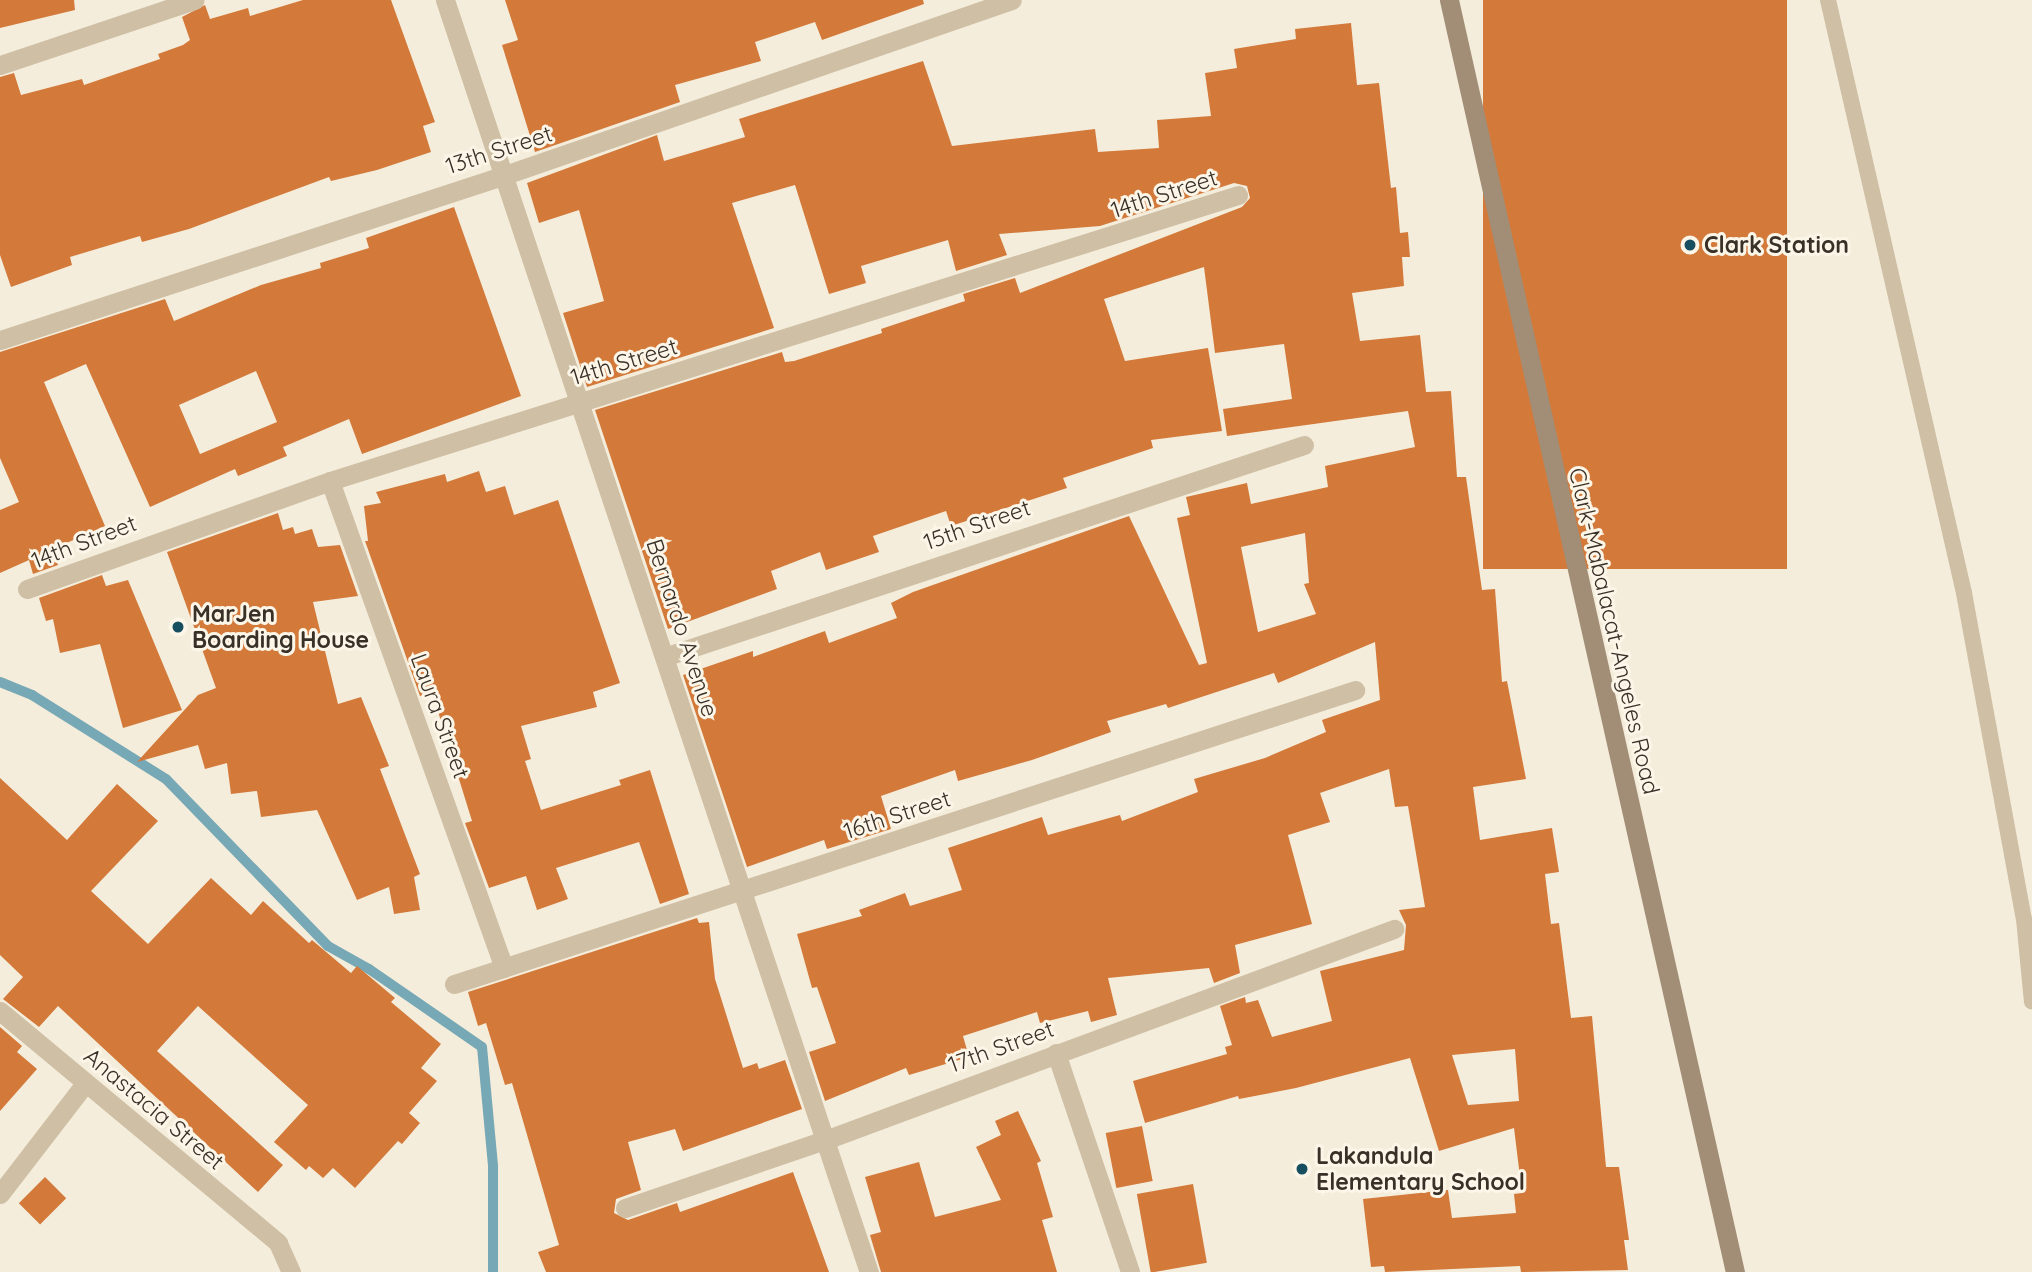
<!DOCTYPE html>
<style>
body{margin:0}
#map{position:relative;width:2032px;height:1272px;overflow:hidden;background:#f5eddb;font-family:Quicksand,sans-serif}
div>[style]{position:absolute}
.stream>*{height:10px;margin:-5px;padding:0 5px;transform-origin:5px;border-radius:5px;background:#77a8b5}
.building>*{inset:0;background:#d3793a;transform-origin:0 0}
.service>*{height:16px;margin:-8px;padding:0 8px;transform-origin:8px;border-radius:8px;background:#cebfa5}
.minor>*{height:19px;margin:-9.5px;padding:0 9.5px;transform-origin:9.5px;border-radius:9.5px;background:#cebfa5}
.secondary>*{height:19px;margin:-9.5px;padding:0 9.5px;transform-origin:9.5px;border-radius:9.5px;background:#a28e76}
.dots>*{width:19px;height:19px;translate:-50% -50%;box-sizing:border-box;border:4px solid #fcf6e8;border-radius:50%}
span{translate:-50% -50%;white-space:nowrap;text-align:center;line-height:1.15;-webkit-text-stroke:6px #fcf6e8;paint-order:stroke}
.street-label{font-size:23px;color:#393027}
.poi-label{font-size:23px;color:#393027;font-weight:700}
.left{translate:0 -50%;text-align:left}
</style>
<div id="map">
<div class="stream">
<i style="left:0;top:682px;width:35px;rotate:22deg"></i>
<i style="left:32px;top:695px;width:158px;rotate:32.1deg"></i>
<i style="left:166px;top:779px;width:233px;rotate:45.9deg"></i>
<i style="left:328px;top:946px;width:47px;rotate:29.3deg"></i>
<i style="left:369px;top:969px;width:137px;rotate:34.6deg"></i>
<i style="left:482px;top:1047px;width:120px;rotate:84.7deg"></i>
<i style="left:493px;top:1166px;width:106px;rotate:90deg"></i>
</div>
<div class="building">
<i style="clip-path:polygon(0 0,74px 0,75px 10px,0 28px)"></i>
<i style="clip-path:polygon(303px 0,391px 0,435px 122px,423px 126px,431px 152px,377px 170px,331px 181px,329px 177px,189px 229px,142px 242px,140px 236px,70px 257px,72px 265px,11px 287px,0 255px,0 77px,14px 73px,21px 95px,82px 79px,84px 85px,160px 59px,158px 54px,183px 45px,190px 40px,182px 17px,205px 5px,210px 19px,248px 8px,250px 16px)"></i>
<i style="clip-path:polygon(505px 0,923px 0,924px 4px,822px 40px,815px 22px,755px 42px,761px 61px,675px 85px,680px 102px,535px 152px,502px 45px,518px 40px)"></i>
<i style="left:1483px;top:0;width:304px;height:569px"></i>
<i style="clip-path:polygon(evenodd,1351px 23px,1357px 85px,1379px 83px,1391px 188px,1396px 187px,1400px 233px,1408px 232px,1410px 257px,1402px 257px,1404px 286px,1352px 293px,1360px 341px,1420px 335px,1426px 392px,1451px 391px,1457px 477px,1466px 477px,1482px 590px,1495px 589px,1502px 682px,1507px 681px,1526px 779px,1473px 787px,1480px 840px,1552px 828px,1559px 872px,1545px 874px,1551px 924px,1559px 923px,1571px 1018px,1592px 1016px,1606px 1167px,1619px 1167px,1629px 1240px,1624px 1240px,1628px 1270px,1521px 1272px,1520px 1266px,1385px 1272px,1384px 1266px,1371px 1267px,1363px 1199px,1448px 1190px,1452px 1218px,1516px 1213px,1514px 1194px,1522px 1193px,1514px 1128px,1439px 1151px,1410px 1058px,1296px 1088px,1239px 1099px,1238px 1096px,1145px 1123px,1133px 1081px,1227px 1054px,1225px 1047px,1232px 1045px,1220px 1006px,1245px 997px,1246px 1003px,1258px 1000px,1272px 1037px,1332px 1021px,1320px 971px,1404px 950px,1406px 925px,1399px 910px,1425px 907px,1408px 806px,1395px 807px,1389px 769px,1320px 793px,1330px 822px,1288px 835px,1312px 924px,1235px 945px,1240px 973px,1214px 983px,1209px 968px,1108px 978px,1117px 1015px,1091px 1022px,1088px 1011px,1040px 1023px,1037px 1012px,963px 1036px,969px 1057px,909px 1075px,906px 1068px,825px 1101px,809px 1052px,836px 1043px,817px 987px,812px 988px,797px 934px,862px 916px,859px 910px,905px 893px,910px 906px,962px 890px,948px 848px,1042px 817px,1048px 835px,1120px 815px,1122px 821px,1198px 792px,1194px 779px,1265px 758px,1326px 732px,1322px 720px,1380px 700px,1375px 642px,1278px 683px,1274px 673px,1168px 708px,1166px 704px,1107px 721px,1111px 732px,1032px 760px,958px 781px,955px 770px,881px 796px,891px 829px,827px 849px,824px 840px,747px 867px,683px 675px,753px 651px,753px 657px,825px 631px,829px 643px,897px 618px,891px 603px,913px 592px,1129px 516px,1199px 665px,1207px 663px,1177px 518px,1190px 515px,1186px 497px,1247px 483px,1251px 504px,1328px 487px,1325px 466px,1415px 447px,1408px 411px,1227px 436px,1223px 409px,1292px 399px,1284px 344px,1215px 353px,1204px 267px,1104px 299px,1125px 361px,1208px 348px,1222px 431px,1151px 440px,1153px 448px,1063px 478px,1067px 488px,951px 526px,946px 511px,873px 536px,879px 552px,826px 570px,820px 552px,771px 571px,777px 589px,668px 629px,595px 410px,782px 352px,785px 362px,794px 361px,882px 333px,881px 329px,965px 301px,963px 294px,1015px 278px,1020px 293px,1242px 207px,1250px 198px,1247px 186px,1234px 183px,1100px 226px,999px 234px,1007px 255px,956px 271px,948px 240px,861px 266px,866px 283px,829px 294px,795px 185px,732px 203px,774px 328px,587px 387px,563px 313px,604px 301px,579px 210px,539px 223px,527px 183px,657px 135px,664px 161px,745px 137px,739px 119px,923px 61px,952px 146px,1095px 129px,1098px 152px,1159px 148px,1157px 120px,1211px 116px,1205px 73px,1237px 68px,1234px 49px,1296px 39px,1295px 29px,1351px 23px,1305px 533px,1309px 583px,1304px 584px,1316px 614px,1258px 632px,1241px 547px,1305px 533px,1351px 23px,1515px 1049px,1519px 1101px,1468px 1105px,1452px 1055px,1515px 1049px)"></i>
<i style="clip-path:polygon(evenodd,454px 207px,521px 396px,362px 454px,349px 419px,283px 447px,287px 456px,238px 476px,235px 469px,150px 507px,86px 364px,44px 382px,105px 526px,53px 549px,58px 565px,33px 574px,29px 560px,0 573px,0 510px,19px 502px,0 458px,0 352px,165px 299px,174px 321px,261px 285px,321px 268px,320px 263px,369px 248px,366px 238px,454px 207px,256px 371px,277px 422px,200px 454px,179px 405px,256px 371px)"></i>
<i style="clip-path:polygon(479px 471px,486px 492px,505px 486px,514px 515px,558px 500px,620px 683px,593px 692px,597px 707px,521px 726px,531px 759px,525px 761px,541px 810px,621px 785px,619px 780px,650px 770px,689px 894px,660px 904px,639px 842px,556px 868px,568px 899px,537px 910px,526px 876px,489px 888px,465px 823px,472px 821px,432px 692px,420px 696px,365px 541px,368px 541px,364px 506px,381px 503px,376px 492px,445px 474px,447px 482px)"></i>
<i style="clip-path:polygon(278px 513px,283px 530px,293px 527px,295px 534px,312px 529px,318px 547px,340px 545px,358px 596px,313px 602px,338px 704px,361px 697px,389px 766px,380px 769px,420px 874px,414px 877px,420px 910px,394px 914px,389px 887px,357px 900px,317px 810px,261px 817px,257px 791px,231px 794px,227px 763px,205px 769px,198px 745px,137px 762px,198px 695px,216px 688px,167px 552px)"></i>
<i style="clip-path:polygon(102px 575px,106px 586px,128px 580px,182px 710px,123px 728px,100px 644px,60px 653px,53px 619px,46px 621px,39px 598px)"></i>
<i style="clip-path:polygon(0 778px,67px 840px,117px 784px,158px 821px,91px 891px,148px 944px,211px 878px,251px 915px,263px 901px,309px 943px,312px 940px,351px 973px,357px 966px,395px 998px,391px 1002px,441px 1044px,421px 1068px,437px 1081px,409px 1113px,420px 1123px,402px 1144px,398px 1141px,355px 1188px,333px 1168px,323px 1178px,309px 1166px,306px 1170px,274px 1142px,308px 1105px,198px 1006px,157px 1051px,283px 1165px,258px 1192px,58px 1006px,39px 1027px,3px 999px,23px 977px,0 955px)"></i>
<i style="clip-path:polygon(697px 918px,699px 923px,709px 922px,715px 979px,743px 1068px,757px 1063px,759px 1069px,785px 1060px,802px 1109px,683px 1151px,675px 1129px,628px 1142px,641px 1190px,616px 1199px,614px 1213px,628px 1220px,677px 1203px,680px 1212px,793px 1172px,829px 1272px,546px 1272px,538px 1252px,559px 1245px,512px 1083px,505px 1085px,486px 1023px,478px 1026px,468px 992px)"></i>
<i style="clip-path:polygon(0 1027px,22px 1046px,17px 1052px,37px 1069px,0 1111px)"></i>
<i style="clip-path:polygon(1018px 1111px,1041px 1161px,1037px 1163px,1053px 1217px,1042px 1220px,1057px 1272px,881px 1272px,870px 1235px,881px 1232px,865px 1177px,919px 1162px,935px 1217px,1001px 1200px,976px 1147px,1001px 1135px,995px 1121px)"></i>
<i style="left:1142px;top:1126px;width:56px;height:37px;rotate:79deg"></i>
<i style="left:45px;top:1177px;width:30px;height:37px;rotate:45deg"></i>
<i style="left:1193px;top:1184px;width:80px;height:57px;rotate:80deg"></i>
</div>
<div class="service">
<i style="left:1828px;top:0;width:608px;rotate:77.08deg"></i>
<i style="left:1964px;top:593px;width:331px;rotate:79.6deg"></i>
<i style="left:2024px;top:919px;width:83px;rotate:84.5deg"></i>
</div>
<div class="minor">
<i style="left:445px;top:0;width:1341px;rotate:71.57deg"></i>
<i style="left:0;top:65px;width:205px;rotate:-18.5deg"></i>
<i style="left:0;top:340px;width:531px;rotate:-18.09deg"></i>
<i style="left:505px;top:175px;width:536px;rotate:-19.04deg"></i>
<i style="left:330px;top:481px;width:517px;rotate:70.34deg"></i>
<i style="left:27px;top:589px;width:322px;rotate:-19.6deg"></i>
<i style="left:330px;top:481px;width:952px;rotate:-17.48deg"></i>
<i style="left:667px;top:656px;width:671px;rotate:-18.33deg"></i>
<i style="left:454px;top:984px;width:948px;rotate:-18.07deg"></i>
<i style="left:0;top:1011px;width:362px;rotate:39.8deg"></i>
<i style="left:278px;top:1243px;width:32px;rotate:66deg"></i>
<i style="left:1056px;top:1053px;width:231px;rotate:71.3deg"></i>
<i style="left:0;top:1194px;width:138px;rotate:-52.4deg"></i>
<i style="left:625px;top:1208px;width:214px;rotate:-18.8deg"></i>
<i style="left:828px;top:1139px;width:604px;rotate:-20.36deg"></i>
</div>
<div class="secondary">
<i style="left:1449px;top:0;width:1304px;rotate:77.33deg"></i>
</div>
<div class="dots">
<i style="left:1690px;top:245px;background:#184f60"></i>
<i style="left:178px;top:627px;background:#184f60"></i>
<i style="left:1302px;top:1169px;background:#184f60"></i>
</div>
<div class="street-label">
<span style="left:499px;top:150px;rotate:-18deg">13th Street</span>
<span style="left:1164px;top:194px;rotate:-18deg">14th Street</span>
<span style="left:624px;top:362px;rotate:-17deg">14th Street</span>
<span style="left:977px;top:525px;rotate:-19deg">15th Street</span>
<span style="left:84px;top:542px;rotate:-21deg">14th Street</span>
<span style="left:682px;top:628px;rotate:72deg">Bernardo Avenue</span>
<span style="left:1614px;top:631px;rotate:77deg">Clark-Mabalacat-Angeles Road</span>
<span style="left:440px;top:716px;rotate:70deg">Laura Street</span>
<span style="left:897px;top:815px;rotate:-18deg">16th Street</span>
<span style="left:1001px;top:1047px;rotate:-20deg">17th Street</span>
<span style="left:154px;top:1109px;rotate:40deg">Anastacia Street</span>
</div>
<div class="poi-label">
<span class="left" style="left:1704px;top:245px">Clark Station</span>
<span class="left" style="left:192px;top:627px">MarJen<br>Boarding House</span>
<span class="left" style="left:1316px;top:1169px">Lakandula<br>Elementary School</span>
</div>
</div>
